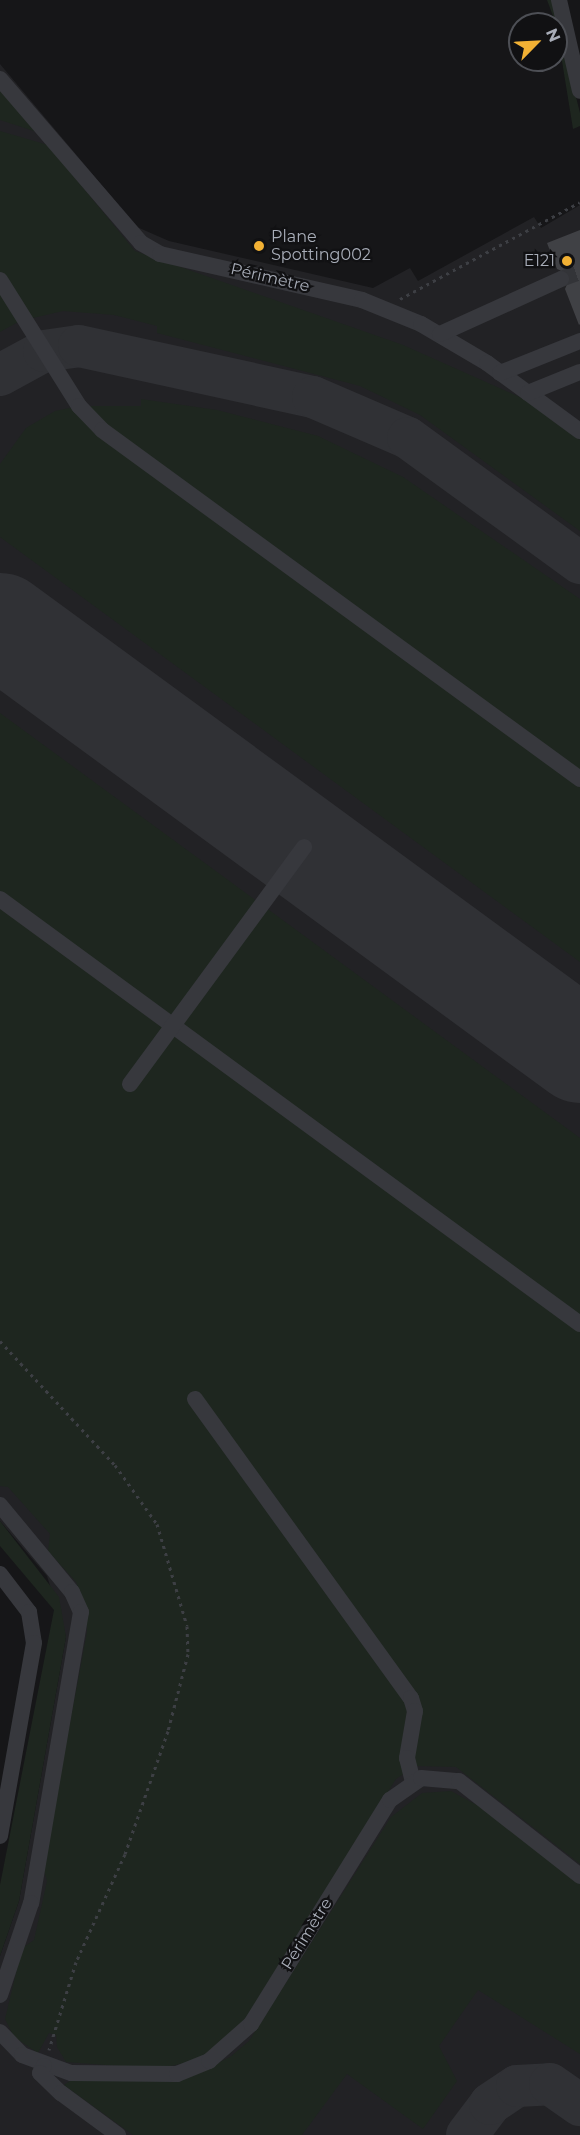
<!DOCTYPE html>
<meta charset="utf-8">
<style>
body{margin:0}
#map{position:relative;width:580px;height:2135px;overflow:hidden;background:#161618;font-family:Montserrat,sans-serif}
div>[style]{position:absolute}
.built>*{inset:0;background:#222225}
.green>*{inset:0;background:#1e261f}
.taxiway>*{height:42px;margin:-21px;padding:0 21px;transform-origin:21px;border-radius:21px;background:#303135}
.runway>*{height:105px;margin:-52.5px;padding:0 52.5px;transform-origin:52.5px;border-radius:52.5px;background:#303135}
.building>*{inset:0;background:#404145}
.minor-tunnel>*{height:16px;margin-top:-8px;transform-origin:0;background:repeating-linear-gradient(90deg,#333438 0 16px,transparent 0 24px)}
.path>*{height:3px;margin-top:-1.5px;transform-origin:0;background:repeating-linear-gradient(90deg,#3d3f44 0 3px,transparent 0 7.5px)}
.minor>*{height:16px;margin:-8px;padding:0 8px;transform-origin:8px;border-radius:8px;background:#37383d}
.dots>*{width:16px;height:16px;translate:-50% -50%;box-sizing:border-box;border:3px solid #111113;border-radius:50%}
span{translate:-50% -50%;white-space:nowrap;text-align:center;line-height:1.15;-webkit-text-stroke:4.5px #111113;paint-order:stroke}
.poi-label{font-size:16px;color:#a8adb8}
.left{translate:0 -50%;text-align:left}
.right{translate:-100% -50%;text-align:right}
.street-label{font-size:16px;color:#a8adb8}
.north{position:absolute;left:508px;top:12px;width:60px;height:60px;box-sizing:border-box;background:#111113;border:2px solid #4d4f55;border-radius:50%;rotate:66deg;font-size:16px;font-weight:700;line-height:24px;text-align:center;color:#a8adb8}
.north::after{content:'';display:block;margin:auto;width:21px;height:27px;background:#f2b134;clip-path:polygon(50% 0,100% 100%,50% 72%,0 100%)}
</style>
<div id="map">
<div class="built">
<i style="clip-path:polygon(0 64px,137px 227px,169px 241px,373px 288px,410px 268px,418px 281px,534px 217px,541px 228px,580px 205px,580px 2135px,0 2135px,0 1956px,19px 1901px,66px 1637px,47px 1576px,0 1521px)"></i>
</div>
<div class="green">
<i style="clip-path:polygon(547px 0,552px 0,580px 113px,580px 126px,573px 129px,556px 24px)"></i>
<i style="clip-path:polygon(0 88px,37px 132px,0 120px)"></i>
<i style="clip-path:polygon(0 131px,48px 145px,135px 251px,403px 345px,524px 399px,580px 440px,580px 531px,420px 415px,360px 386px,157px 333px,157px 326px,114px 315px,63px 311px,20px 321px,0 332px)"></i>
<i style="clip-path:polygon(141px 399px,217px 410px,318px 436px,403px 477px,580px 599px,580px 962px,0 537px,0 464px,26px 428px,55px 411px,79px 406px,141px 406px)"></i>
<i style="clip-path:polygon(0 713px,580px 1138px,580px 1864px,456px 1767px,416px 1766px,396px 1779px,246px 2018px,204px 2058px,159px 2069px,66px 2062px,57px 2047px,56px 2035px,49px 2033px,38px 2053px,14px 2037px,5px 2019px,22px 1948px,34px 1940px,47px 1881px,43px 1867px,87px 1632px,86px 1605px,76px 1582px,48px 1551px,50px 1534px,8px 1487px,0 1486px)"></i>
<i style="clip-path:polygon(0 1521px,59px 1597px,66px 1637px,19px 1901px,0 1956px,0 1885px,54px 1610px,0 1546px)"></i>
<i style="clip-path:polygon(451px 1791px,484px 1809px,580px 1884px,580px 2054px,478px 1990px,439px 2046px,457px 2081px,423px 2129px,347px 2074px,302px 2135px,133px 2135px,64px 2085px,70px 2081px,180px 2081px,230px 2057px,249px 2041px,391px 1817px,422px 1793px)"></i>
</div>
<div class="taxiway">
<i style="left:0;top:375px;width:50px;rotate:-28.6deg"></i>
<i style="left:44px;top:351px;width:35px;rotate:-8deg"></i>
<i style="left:79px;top:346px;width:239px;rotate:12.3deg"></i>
<i style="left:313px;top:397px;width:103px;rotate:23.3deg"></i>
<i style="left:408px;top:438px;width:213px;rotate:36deg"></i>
<i style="left:0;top:625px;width:6px;rotate:39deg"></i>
<i style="left:467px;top:2135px;width:39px;rotate:-53deg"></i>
<i style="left:490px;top:2104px;width:32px;rotate:-34deg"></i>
<i style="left:517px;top:2086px;width:33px;rotate:-3deg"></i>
<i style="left:550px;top:2084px;width:37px;rotate:35deg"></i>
</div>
<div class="runway">
<i style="left:0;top:625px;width:719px;rotate:36.23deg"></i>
</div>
<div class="building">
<i style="clip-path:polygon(580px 230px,580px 324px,579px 325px,565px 289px,571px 275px,557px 269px,547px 243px)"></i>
</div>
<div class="minor-tunnel">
<i style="left:561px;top:279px;width:20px;rotate:-20deg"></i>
</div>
<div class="path">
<i style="left:400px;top:299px;width:204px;rotate:-28.3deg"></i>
<i style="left:0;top:1341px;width:169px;rotate:47.2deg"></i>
<i style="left:115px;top:1465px;width:72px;rotate:54.6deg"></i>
<i style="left:157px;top:1524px;width:106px;rotate:73.6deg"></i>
<i style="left:187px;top:1626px;width:28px;rotate:88deg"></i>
<i style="left:188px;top:1654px;width:80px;rotate:104.6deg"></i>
<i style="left:168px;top:1731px;width:130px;rotate:109.3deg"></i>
<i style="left:125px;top:1854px;width:119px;rotate:114.4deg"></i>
<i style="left:76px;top:1962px;width:92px;rotate:107.1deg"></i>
</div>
<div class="minor">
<i style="left:559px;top:0;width:93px;rotate:77deg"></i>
<i style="left:0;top:79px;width:216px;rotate:49.3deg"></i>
<i style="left:141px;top:243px;width:22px;rotate:30deg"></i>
<i style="left:160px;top:254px;width:207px;rotate:12.8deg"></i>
<i style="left:362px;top:300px;width:64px;rotate:22.1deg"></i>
<i style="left:421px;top:324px;width:77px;rotate:30.6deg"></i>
<i style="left:487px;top:363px;width:115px;rotate:36.2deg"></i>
<i style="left:0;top:280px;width:149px;rotate:57.9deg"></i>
<i style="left:79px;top:406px;width:33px;rotate:46deg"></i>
<i style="left:102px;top:430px;width:592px;rotate:36.13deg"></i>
<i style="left:440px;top:334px;width:133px;rotate:-24.4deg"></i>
<i style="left:500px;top:373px;width:86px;rotate:-21.8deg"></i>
<i style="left:528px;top:393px;width:56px;rotate:-22deg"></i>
<i style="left:0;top:899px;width:719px;rotate:36.23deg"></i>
<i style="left:130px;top:1084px;width:294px;rotate:-53.7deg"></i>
<i style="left:195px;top:1399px;width:369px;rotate:54.2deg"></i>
<i style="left:411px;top:1698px;width:14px;rotate:73deg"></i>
<i style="left:415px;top:1711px;width:48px;rotate:99.7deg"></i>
<i style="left:407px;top:1758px;width:25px;rotate:76deg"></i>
<i style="left:0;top:1505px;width:113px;rotate:50.4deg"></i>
<i style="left:72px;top:1592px;width:22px;rotate:66deg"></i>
<i style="left:81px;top:1612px;width:295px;rotate:99.7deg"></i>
<i style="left:31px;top:1903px;width:97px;rotate:108.6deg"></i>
<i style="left:0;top:1574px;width:48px;rotate:52.7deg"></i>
<i style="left:29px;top:1612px;width:31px;rotate:81deg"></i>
<i style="left:34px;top:1643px;width:196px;rotate:100deg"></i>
<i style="left:0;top:2032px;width:32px;rotate:46deg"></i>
<i style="left:22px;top:2055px;width:52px;rotate:20.2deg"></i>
<i style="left:71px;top:2073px;width:106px;rotate:0.5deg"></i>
<i style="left:177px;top:2074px;width:35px;rotate:-22deg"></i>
<i style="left:209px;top:2061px;width:56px;rotate:-41.4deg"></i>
<i style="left:251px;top:2024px;width:264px;rotate:-58.2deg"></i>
<i style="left:390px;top:1800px;width:38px;rotate:-35deg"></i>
<i style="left:421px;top:1778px;width:38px;rotate:5deg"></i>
<i style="left:459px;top:1781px;width:154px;rotate:38.1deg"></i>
<i style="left:44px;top:2066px;width:8px;rotate:120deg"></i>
<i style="left:40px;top:2073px;width:29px;rotate:44deg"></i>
<i style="left:61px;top:2093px;width:71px;rotate:36.4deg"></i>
</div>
<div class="dots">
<i style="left:259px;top:246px;background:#f2b134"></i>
<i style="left:567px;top:261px;background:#f2b134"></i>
</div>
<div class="poi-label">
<span class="left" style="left:271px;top:246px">Plane<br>Spotting002</span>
<span class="right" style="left:555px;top:261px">E121</span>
</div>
<div class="street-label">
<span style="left:270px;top:278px;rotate:13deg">Périmètre</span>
<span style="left:307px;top:1934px;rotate:-58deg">Périmètre</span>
</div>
<div class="north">N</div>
</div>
